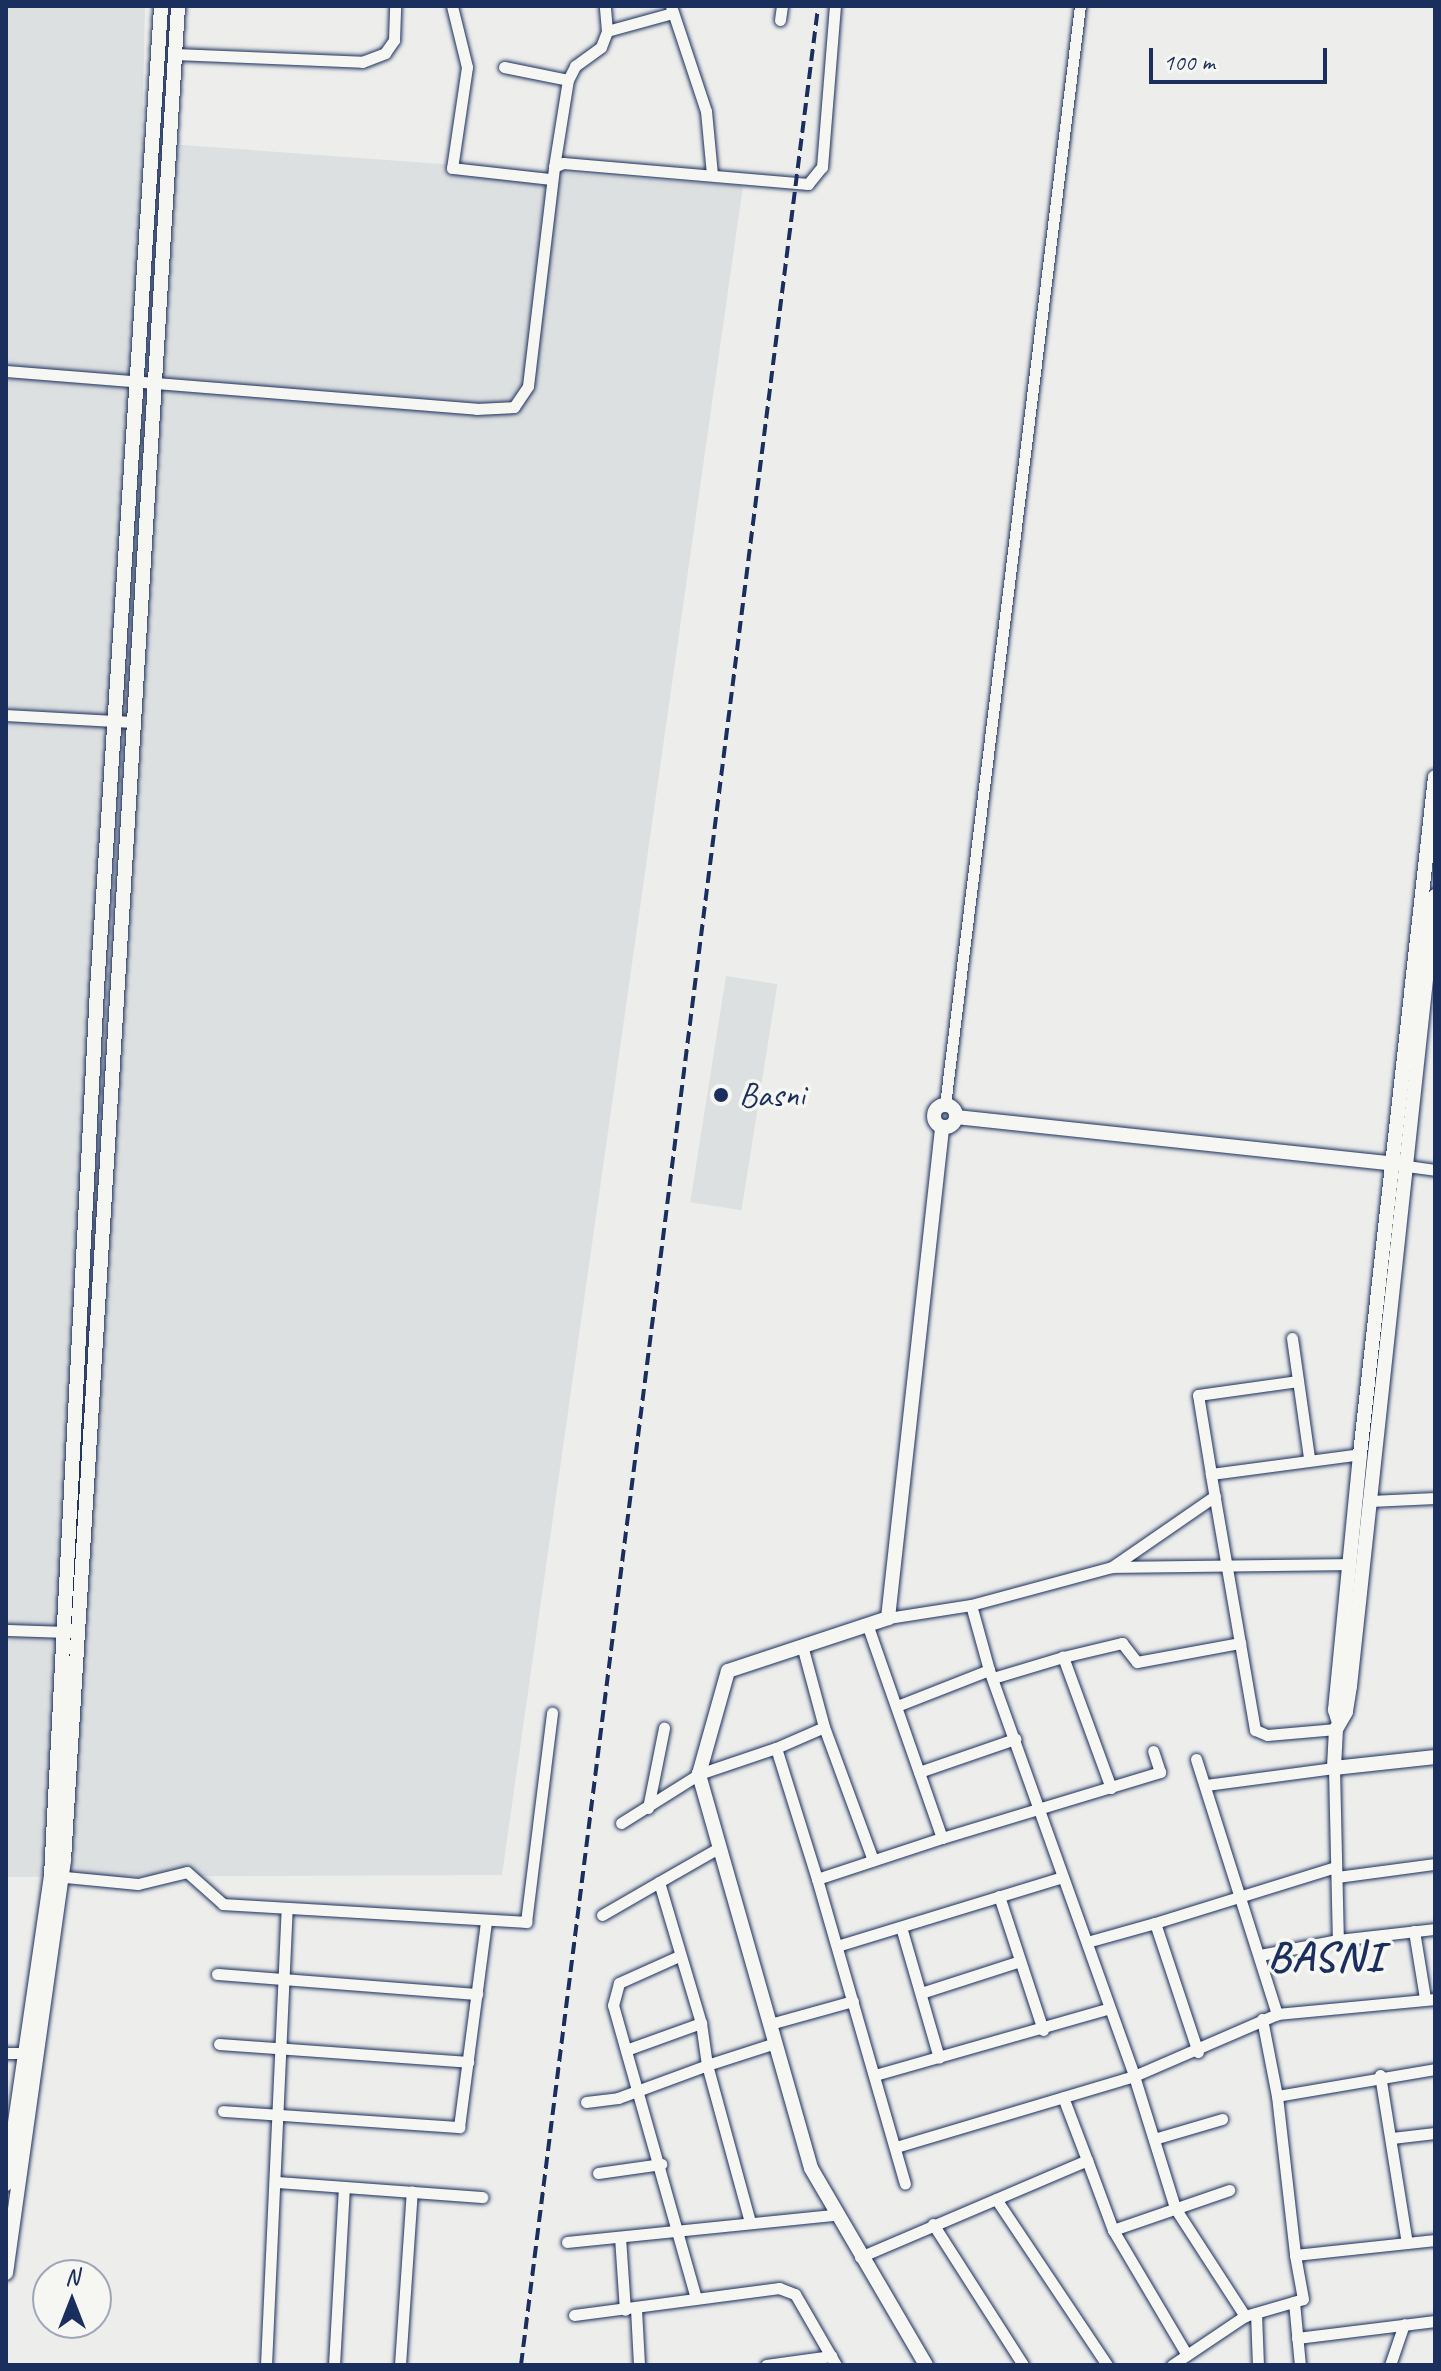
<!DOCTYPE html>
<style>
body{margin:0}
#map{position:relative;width:1441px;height:2371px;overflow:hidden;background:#edeeec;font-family:Caveat,sans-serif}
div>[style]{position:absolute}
.built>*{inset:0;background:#dde0e1;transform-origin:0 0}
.roads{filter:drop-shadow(0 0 2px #1b2f5e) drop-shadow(0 0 2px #1b2f5e)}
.minor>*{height:11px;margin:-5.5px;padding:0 5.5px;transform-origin:5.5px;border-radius:5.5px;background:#f6f6f2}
.tertiary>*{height:14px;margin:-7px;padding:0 7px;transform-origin:7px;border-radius:7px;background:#f6f6f2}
.tertiary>.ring{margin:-7px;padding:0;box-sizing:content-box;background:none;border:14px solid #f6f6f2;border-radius:50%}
.rail>*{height:4px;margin-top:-2px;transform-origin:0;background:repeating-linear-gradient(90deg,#1b2f5e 0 12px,transparent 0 18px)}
.dots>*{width:22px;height:22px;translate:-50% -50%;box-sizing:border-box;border:4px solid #f6f6f2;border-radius:50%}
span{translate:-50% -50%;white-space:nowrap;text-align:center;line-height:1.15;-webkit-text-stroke:7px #f6f6f2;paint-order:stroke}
.poi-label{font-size:34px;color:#1b2f5e}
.left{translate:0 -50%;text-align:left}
.district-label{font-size:42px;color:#1b2f5e;font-weight:700;letter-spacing:2px}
.frame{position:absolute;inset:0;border:8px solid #1b2f5e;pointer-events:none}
.north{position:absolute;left:32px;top:2259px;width:80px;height:80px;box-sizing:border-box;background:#f6f6f2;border:2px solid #9ea6b7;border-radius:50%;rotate:0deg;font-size:22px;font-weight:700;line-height:32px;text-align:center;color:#1b2f5e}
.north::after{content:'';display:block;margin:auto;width:28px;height:36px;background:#1b2f5e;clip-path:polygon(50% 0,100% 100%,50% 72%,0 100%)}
.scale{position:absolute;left:1149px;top:48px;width:178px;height:36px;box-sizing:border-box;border:4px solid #1b2f5e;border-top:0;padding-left:10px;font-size:24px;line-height:28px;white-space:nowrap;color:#1b2f5e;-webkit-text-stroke:6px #f6f6f2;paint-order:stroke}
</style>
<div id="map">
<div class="built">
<i style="clip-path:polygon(6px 6px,145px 6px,142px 142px,743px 186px,502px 1875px,6px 1877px)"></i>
<i style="left:726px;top:976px;width:52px;height:229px;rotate:9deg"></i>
</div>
<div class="roads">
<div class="minor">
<i style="left:452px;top:6px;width:63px;rotate:76.2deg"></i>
<i style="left:467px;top:67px;width:102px;rotate:98.4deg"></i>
<i style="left:452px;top:168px;width:99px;rotate:6.4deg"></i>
<i style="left:671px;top:6px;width:111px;rotate:71.6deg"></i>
<i style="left:706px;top:111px;width:64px;rotate:84.6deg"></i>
<i style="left:780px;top:20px;width:14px;rotate:-82deg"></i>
<i style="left:607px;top:31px;width:68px;rotate:-15.3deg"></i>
<i style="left:175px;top:54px;width:187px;rotate:2.4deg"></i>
<i style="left:362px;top:62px;width:25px;rotate:-21deg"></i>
<i style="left:385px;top:53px;width:16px;rotate:-55deg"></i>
<i style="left:394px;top:40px;width:34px;rotate:-88deg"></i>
<i style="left:504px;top:67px;width:65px;rotate:11.5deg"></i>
<i style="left:554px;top:167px;width:88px;rotate:-80.9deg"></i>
<i style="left:568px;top:80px;width:16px;rotate:-63deg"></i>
<i style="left:575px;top:66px;width:32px;rotate:-36deg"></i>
<i style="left:601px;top:47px;width:17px;rotate:-69deg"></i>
<i style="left:607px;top:31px;width:25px;rotate:-95deg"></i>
<i style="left:6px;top:371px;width:472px;rotate:4.6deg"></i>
<i style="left:476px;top:409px;width:38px;rotate:-3deg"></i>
<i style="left:514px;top:407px;width:25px;rotate:-56deg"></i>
<i style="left:528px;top:386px;width:221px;rotate:-83.2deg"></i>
<i style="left:554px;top:167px;width:10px;rotate:-24deg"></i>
<i style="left:563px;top:163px;width:246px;rotate:4.9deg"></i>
<i style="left:808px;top:184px;width:22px;rotate:-51deg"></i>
<i style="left:822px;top:167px;width:162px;rotate:-85.4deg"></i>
<i style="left:6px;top:715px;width:126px;rotate:3.2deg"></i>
<i style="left:945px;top:1105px;width:1107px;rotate:-83deg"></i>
<i style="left:1407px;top:1166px;width:28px;rotate:8deg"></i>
<i style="left:1292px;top:1338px;width:121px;rotate:81.9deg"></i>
<i style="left:1211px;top:1474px;width:80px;rotate:-99.3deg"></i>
<i style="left:1198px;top:1395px;width:101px;rotate:-8deg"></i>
<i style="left:1370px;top:1501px;width:65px;rotate:-2.6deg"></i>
<i style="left:1112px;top:1567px;width:238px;rotate:-0.7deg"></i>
<i style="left:971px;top:1605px;width:67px;rotate:74.5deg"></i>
<i style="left:989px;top:1670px;width:431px;rotate:70.3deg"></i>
<i style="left:1134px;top:2076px;width:156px;rotate:-23.4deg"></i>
<i style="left:1277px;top:2014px;width:159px;rotate:-5.4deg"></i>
<i style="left:888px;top:1618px;width:84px;rotate:-8.9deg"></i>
<i style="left:971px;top:1605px;width:146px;rotate:-15.1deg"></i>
<i style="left:1112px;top:1567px;width:125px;rotate:-34.6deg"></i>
<i style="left:6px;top:1630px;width:63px;rotate:1.8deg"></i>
<i style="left:803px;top:1649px;width:81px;rotate:74.9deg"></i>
<i style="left:824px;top:1727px;width:142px;rotate:69.8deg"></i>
<i style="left:993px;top:1678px;width:73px;rotate:-16.7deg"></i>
<i style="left:897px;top:1706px;width:99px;rotate:-21.4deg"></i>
<i style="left:1336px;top:1729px;width:69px;rotate:175deg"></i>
<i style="left:1267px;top:1735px;width:13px;rotate:-157deg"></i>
<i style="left:1255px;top:1730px;width:260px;rotate:-99.8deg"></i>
<i style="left:1211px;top:1474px;width:150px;rotate:-7.6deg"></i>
<i style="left:776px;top:1748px;width:52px;rotate:-23.6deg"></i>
<i style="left:1196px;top:1759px;width:268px;rotate:72.4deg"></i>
<i style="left:919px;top:1772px;width:102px;rotate:-19deg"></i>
<i style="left:1206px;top:1785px;width:129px;rotate:-7.6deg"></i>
<i style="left:1334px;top:1768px;width:172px;rotate:88.7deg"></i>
<i style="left:1338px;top:1940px;width:79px;rotate:169.1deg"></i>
<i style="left:1111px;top:1788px;width:140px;rotate:-110.1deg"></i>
<i style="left:1063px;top:1657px;width:61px;rotate:-13.3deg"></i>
<i style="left:1122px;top:1643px;width:24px;rotate:52deg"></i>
<i style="left:1137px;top:1662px;width:105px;rotate:-10.5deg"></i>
<i style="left:648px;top:1808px;width:82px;rotate:-78.7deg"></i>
<i style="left:621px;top:1823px;width:92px;rotate:-32.1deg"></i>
<i style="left:699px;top:1774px;width:81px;rotate:-18.7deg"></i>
<i style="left:776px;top:1748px;width:137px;rotate:72.6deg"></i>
<i style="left:817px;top:1879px;width:132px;rotate:-18.2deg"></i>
<i style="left:942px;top:1838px;width:224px;rotate:-109.3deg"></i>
<i style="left:942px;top:1838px;width:228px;rotate:-16.8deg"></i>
<i style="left:1160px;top:1772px;width:22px;rotate:-108deg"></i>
<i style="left:55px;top:1876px;width:83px;rotate:5.5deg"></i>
<i style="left:138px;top:1884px;width:50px;rotate:-13.8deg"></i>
<i style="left:187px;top:1872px;width:48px;rotate:41.6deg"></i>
<i style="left:223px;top:1904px;width:304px;rotate:3.4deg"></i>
<i style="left:526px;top:1922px;width:211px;rotate:-82.9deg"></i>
<i style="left:1337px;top:1877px;width:99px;rotate:-7.6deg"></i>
<i style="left:817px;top:1879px;width:317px;rotate:73.9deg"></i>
<i style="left:999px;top:1896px;width:141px;rotate:71.8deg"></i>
<i style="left:602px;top:1915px;width:66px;rotate:-30.1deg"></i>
<i style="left:1155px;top:1923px;width:189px;rotate:-17.2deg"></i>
<i style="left:901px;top:1927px;width:136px;rotate:73.8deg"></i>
<i style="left:1414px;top:1931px;width:68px;rotate:80.7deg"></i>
<i style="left:1338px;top:1940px;width:98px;rotate:-6.5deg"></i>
<i style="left:1087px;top:1942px;width:71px;rotate:-15.6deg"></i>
<i style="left:1155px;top:1923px;width:136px;rotate:71.6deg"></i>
<i style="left:837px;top:1946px;width:236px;rotate:-17deg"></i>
<i style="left:679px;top:1956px;width:66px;rotate:155.8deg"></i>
<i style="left:619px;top:1983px;width:23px;rotate:105deg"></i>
<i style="left:613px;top:2005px;width:305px;rotate:74.2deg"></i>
<i style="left:217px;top:1974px;width:261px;rotate:4.4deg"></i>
<i style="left:921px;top:1993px;width:101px;rotate:-17.9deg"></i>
<i style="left:1262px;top:2019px;width:78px;rotate:79deg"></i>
<i style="left:770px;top:2024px;width:86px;rotate:-15.5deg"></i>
<i style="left:219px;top:2044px;width:250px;rotate:4.1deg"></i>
<i style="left:626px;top:2050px;width:80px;rotate:-19.8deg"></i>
<i style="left:6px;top:2053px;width:19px"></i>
<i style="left:1435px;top:2069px;width:160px;rotate:170.3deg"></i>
<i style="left:1277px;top:2096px;width:160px;rotate:83.5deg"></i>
<i style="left:1295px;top:2255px;width:141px;rotate:-6.1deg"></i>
<i style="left:875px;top:2075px;width:241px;rotate:-15.9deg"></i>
<i style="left:1380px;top:2075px;width:170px;rotate:80.9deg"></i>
<i style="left:586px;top:2102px;width:32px;rotate:-7deg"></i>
<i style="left:618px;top:2098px;width:95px;rotate:-20.3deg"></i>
<i style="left:707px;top:2065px;width:42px;rotate:-98.1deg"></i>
<i style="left:701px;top:2023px;width:147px;rotate:-106.6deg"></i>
<i style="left:659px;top:1882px;width:70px;rotate:-29.8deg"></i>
<i style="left:223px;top:2111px;width:237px;rotate:3.9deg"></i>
<i style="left:459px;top:2127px;width:207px;rotate:-82.5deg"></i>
<i style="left:1392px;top:2138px;width:43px;rotate:-6.6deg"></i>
<i style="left:1154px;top:2139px;width:71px;rotate:-16.4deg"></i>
<i style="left:896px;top:2147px;width:248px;rotate:-16.6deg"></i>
<i style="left:1134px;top:2076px;width:138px;rotate:72.7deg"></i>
<i style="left:1175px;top:2208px;width:129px;rotate:57.1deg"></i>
<i style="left:1087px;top:2160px;width:75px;rotate:69.6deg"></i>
<i style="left:1113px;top:2230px;width:145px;rotate:59.4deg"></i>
<i style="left:598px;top:2173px;width:64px;rotate:-8.1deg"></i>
<i style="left:276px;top:2182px;width:207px;rotate:4.2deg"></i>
<i style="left:996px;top:2199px;width:200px;rotate:56.2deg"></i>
<i style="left:750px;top:2222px;width:163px;rotate:-105.3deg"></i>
<i style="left:707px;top:2065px;width:71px;rotate:-17.9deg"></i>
<i style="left:933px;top:2224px;width:167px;rotate:57.4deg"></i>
<i style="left:1113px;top:2230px;width:123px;rotate:-19deg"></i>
<i style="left:620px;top:2237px;width:73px;rotate:86.1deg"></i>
<i style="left:567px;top:2242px;width:269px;rotate:-5.8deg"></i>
<i style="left:860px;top:2257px;width:247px;rotate:-23.1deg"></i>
<i style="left:1087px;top:2160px;width:67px;rotate:-110.9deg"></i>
<i style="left:1294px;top:2302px;width:63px;rotate:84.6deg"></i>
<i style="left:636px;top:2309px;width:56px;rotate:86.9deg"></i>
<i style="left:1256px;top:2313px;width:52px;rotate:87.8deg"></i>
<i style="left:574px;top:2315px;width:207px;rotate:-7.5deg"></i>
<i style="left:779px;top:2288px;width:17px;rotate:21deg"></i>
<i style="left:795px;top:2294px;width:82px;rotate:60deg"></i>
<i style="left:1297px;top:2338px;width:139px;rotate:-7deg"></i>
<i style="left:266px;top:2365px;width:456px;rotate:-87.4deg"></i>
<i style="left:334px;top:2365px;width:178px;rotate:-86.8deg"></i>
<i style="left:400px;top:2365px;width:174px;rotate:-86.1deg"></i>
<i style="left:766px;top:2365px;width:66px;rotate:-7.9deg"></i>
<i style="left:1172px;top:2365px;width:88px;rotate:-33.9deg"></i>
<i style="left:1245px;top:2316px;width:60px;rotate:-16.3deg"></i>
<i style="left:1303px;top:2299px;width:45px;rotate:-100.3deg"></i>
<i style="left:1390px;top:2365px;width:43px;rotate:-71.1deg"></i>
</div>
<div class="tertiary">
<i style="left:1435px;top:896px;width:795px;rotate:96.14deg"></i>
<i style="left:1350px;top:1686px;width:26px;rotate:99deg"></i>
<i style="left:1346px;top:1712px;width:20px;rotate:120deg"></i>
<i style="left:1336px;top:1729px;width:39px;rotate:93deg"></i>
<i style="left:1334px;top:1768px;width:102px;rotate:-6.2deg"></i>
<i class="ring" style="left:934px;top:1105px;width:8px;height:8px"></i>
<i style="left:956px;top:1117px;width:443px;rotate:6.1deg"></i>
<i style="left:1339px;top:1723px;width:14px;rotate:-107deg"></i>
<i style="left:1335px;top:1710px;width:257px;rotate:-84.4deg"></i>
<i style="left:1360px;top:1454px;width:681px;rotate:-83.68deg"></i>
<i style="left:6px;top:2184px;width:311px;rotate:-81.7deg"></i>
<i style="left:51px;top:1876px;width:888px;rotate:-87.03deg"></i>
<i style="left:97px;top:989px;width:985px;rotate:-86.27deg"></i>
<i style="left:6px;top:2273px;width:417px;rotate:-82deg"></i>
<i style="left:64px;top:1860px;width:1858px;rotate:-86.48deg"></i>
<i style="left:926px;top:2365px;width:228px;rotate:-120.3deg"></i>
<i style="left:811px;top:2168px;width:410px;rotate:-105.9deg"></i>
<i style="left:699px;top:1774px;width:107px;rotate:-74.3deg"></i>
<i style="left:728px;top:1671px;width:169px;rotate:-18.3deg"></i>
<i style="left:888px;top:1618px;width:494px;rotate:-83.7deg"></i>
</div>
</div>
<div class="rail">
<i style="left:521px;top:2365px;width:2378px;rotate:-82.82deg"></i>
</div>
<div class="dots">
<i style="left:721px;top:1095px;background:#1b2f5e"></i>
</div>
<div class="poi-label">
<span class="left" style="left:739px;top:1095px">Basni</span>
</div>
<div class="district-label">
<span style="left:1326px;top:1957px">BASNI</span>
</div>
<div class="frame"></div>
<div class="north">N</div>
<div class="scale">100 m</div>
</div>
